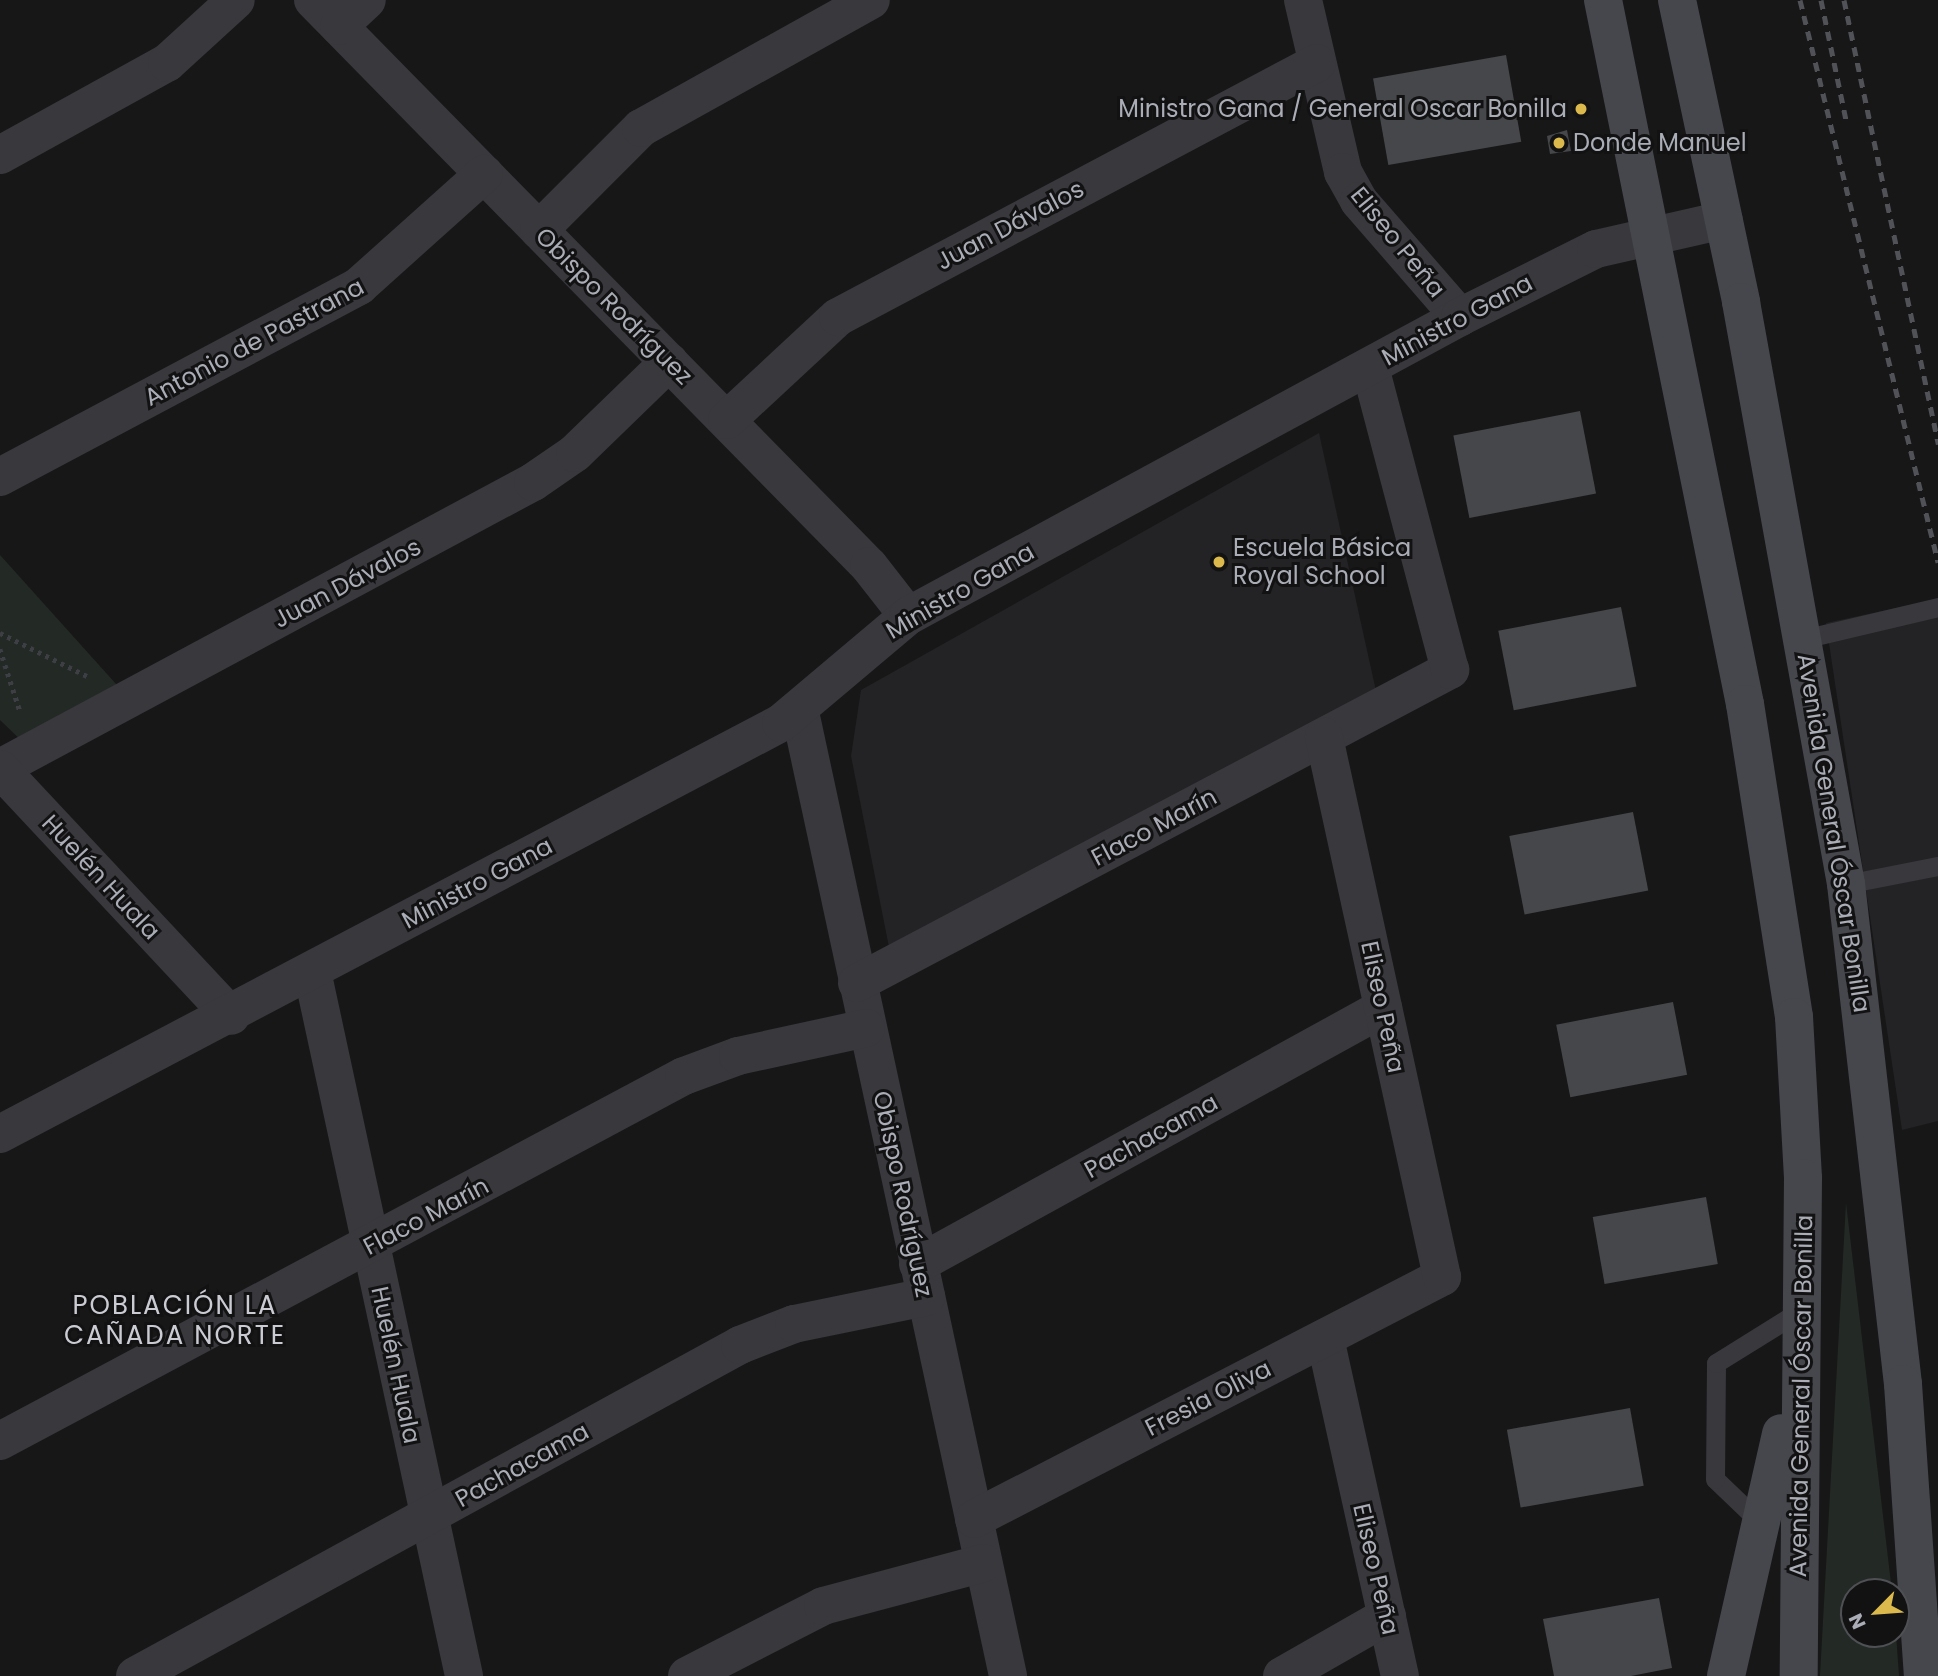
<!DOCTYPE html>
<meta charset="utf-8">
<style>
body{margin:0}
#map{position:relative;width:1938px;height:1676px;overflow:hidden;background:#171718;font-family:Poppins,sans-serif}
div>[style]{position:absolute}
.built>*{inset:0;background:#232325}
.green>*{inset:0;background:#232a25}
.building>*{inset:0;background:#46474a;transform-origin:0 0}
.path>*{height:4.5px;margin-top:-2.25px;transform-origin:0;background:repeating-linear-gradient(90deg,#3e3f44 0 3.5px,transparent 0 8.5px)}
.service>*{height:19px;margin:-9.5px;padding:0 9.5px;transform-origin:9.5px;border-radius:9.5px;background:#38383d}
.minor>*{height:38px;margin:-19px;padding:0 19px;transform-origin:19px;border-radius:19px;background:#38383d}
.secondary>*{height:38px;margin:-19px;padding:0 19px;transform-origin:19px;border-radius:19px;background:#46474c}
.rail>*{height:5px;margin-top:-2.5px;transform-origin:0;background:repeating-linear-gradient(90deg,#515257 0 9px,transparent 0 16px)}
.dots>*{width:19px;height:19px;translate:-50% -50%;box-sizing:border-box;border:4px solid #121213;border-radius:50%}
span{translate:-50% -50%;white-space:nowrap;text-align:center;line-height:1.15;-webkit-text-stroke:6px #121213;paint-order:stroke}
.poi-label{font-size:24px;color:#aaadb6}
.right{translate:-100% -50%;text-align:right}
.left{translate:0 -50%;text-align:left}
.street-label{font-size:24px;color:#aaadb6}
.neighbourhood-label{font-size:26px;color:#cbccd3;letter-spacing:2px}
.north{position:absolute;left:1840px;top:1578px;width:70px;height:70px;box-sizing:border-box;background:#121213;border:2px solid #4f5054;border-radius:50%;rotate:245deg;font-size:19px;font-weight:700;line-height:28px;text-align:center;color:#aaadb6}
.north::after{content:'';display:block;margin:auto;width:24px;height:32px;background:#dbb94c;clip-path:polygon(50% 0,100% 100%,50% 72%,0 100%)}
</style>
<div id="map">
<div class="built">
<i style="clip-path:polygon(1319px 433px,1378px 700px,889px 947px,851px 756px,861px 690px)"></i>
<i style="clip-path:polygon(1938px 599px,1938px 1121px,1902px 1130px,1826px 623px)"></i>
</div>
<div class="green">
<i style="clip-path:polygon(0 555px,125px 694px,26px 745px,0 720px)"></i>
<i style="clip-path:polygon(1846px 1203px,1892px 1592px,1854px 1592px,1854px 1634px,1896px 1634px,1899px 1676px,1820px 1676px)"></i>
</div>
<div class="building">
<i style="left:1506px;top:55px;width:88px;height:135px;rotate:80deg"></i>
<i style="clip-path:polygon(1567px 130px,1571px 151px,1550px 154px,1547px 136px)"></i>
<i style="left:1580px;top:411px;width:84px;height:129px;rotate:79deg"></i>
<i style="left:1621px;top:607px;width:81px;height:125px;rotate:79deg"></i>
<i style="left:1633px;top:812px;width:80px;height:126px;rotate:79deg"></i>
<i style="left:1673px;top:1002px;width:74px;height:119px;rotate:79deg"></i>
<i style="left:1706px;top:1197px;width:68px;height:115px;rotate:80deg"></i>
<i style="left:1630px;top:1408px;width:79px;height:125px;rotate:80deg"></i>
<i style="clip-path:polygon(1659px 1598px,1672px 1668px,1631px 1676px,1554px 1676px,1543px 1619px)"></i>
</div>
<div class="path">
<i style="left:0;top:633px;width:97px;rotate:26.3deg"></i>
<i style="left:0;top:649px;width:65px;rotate:72.1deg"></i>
</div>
<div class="service">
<i style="left:1803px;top:639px;width:139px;rotate:-13.3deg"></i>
<i style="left:1846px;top:884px;width:94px;rotate:-11.1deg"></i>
<i style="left:1763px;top:1525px;width:66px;rotate:-136.2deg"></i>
<i style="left:1715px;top:1479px;width:116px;rotate:-89.5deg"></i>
<i style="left:1716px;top:1363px;width:97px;rotate:-31.9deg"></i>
</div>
<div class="minor">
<i style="left:313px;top:0;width:793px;rotate:45.51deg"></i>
<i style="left:869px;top:566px;width:63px;rotate:52deg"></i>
<i style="left:1303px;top:0;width:177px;rotate:76.9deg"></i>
<i style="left:1343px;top:172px;width:33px;rotate:61deg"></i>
<i style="left:1359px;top:201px;width:154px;rotate:49deg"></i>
<i style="left:339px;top:26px;width:38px;rotate:-43deg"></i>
<i style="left:0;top:155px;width:191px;rotate:-28.9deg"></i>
<i style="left:167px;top:63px;width:93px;rotate:-42.4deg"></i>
<i style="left:539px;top:230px;width:144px;rotate:-45deg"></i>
<i style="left:641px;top:128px;width:263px;rotate:-29.1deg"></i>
<i style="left:727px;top:420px;width:151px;rotate:-42.9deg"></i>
<i style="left:838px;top:317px;width:542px;rotate:-27.94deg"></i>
<i style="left:0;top:477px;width:407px;rotate:-28deg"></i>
<i style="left:359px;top:286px;width:168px;rotate:-41.9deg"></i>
<i style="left:800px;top:712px;width:986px;rotate:77.82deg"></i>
<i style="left:0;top:768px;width:605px;rotate:-28.22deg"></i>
<i style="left:533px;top:482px;width:51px;rotate:-34.6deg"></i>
<i style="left:575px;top:453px;width:131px;rotate:-44.1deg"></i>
<i style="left:0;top:769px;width:338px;rotate:46.9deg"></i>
<i style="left:312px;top:971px;width:721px;rotate:77.83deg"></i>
<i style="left:857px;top:983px;width:671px;rotate:-27.83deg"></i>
<i style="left:1450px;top:670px;width:312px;rotate:-104.8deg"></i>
<i style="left:0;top:1134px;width:883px;rotate:-27.76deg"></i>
<i style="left:781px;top:723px;width:166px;rotate:-40.1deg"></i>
<i style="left:908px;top:616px;width:628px;rotate:-28.44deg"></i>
<i style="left:1460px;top:317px;width:152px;rotate:-26.6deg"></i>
<i style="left:1596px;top:249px;width:131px;rotate:-12.8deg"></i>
<i style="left:918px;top:1264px;width:531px;rotate:-28.83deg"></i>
<i style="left:1325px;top:1338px;width:346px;rotate:77.5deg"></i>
<i style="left:0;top:1441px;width:775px;rotate:-28.09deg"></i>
<i style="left:684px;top:1076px;width:58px;rotate:-20.3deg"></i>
<i style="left:738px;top:1056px;width:131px;rotate:-12.3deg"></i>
<i style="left:974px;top:1519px;width:527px;rotate:-27.34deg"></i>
<i style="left:1442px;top:1277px;width:553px;rotate:-102.33deg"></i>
<i style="left:135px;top:1676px;width:690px;rotate:-28.68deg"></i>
<i style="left:740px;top:1345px;width:58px;rotate:-21.3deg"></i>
<i style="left:794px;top:1324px;width:135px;rotate:-11.6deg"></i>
<i style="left:687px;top:1676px;width:153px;rotate:-27.2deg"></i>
<i style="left:823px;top:1606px;width:166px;rotate:-15deg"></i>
<i style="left:1282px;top:1676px;width:121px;rotate:-29.7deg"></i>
</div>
<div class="secondary">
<i style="left:1603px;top:0;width:718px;rotate:78.6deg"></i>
<i style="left:1745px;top:704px;width:317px;rotate:81.1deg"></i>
<i style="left:1794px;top:1017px;width:161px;rotate:86.8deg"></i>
<i style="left:1803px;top:1178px;width:498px;rotate:90.5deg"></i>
<i style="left:1677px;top:0;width:309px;rotate:78deg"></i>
<i style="left:1741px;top:302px;width:591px;rotate:79.77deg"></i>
<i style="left:1846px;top:884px;width:503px;rotate:83.5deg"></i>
<i style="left:1903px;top:1384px;width:293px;rotate:86.1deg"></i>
<i style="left:1726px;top:1676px;width:249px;rotate:-77.2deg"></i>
</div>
<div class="rail">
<i style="left:1800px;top:0;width:579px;rotate:76.2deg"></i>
<i style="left:1821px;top:0;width:123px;rotate:78.2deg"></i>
<i style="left:1844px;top:0;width:454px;rotate:78deg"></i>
</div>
<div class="dots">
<i style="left:1581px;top:109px;background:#dbb94c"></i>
<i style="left:1559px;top:143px;background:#dbb94c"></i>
<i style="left:1219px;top:562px;background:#dbb94c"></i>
</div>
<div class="poi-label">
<span class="right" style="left:1567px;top:109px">Ministro Gana / General Oscar Bonilla</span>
<span class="left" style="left:1573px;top:143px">Donde Manuel</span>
<span class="left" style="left:1233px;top:562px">Escuela Básica<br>Royal School</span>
</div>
<div class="street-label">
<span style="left:1010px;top:225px;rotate:-28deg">Juan Dávalos</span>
<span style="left:1398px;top:242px;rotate:51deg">Eliseo Peña</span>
<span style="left:614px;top:306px;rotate:45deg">Obispo Rodríguez</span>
<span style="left:1457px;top:320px;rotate:-28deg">Ministro Gana</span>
<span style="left:254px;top:342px;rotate:-28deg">Antonio de Pastrana</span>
<span style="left:347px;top:583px;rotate:-28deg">Juan Dávalos</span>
<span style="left:960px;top:591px;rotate:-30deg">Ministro Gana</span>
<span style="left:1154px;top:827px;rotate:-28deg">Flaco Marín</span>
<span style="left:1834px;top:833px;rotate:81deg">Avenida General Óscar Bonilla</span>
<span style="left:101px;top:877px;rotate:47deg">Huelén Huala</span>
<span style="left:477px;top:883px;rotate:-28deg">Ministro Gana</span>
<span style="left:1383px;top:1007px;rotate:78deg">Eliseo Peña</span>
<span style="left:1151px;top:1136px;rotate:-29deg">Pachacama</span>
<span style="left:903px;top:1194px;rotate:78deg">Obispo Rodríguez</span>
<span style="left:426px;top:1216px;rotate:-28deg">Flaco Marín</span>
<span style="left:396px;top:1365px;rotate:78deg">Huelén Huala</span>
<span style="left:1801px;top:1396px;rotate:-89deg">Avenida General Óscar Bonilla</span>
<span style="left:1208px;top:1398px;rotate:-27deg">Fresia Oliva</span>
<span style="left:522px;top:1465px;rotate:-29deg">Pachacama</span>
<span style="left:1376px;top:1569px;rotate:77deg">Eliseo Peña</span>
</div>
<div class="neighbourhood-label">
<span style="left:175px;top:1321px">POBLACIÓN LA<br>CAÑADA NORTE</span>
</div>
<div class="north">N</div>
</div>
